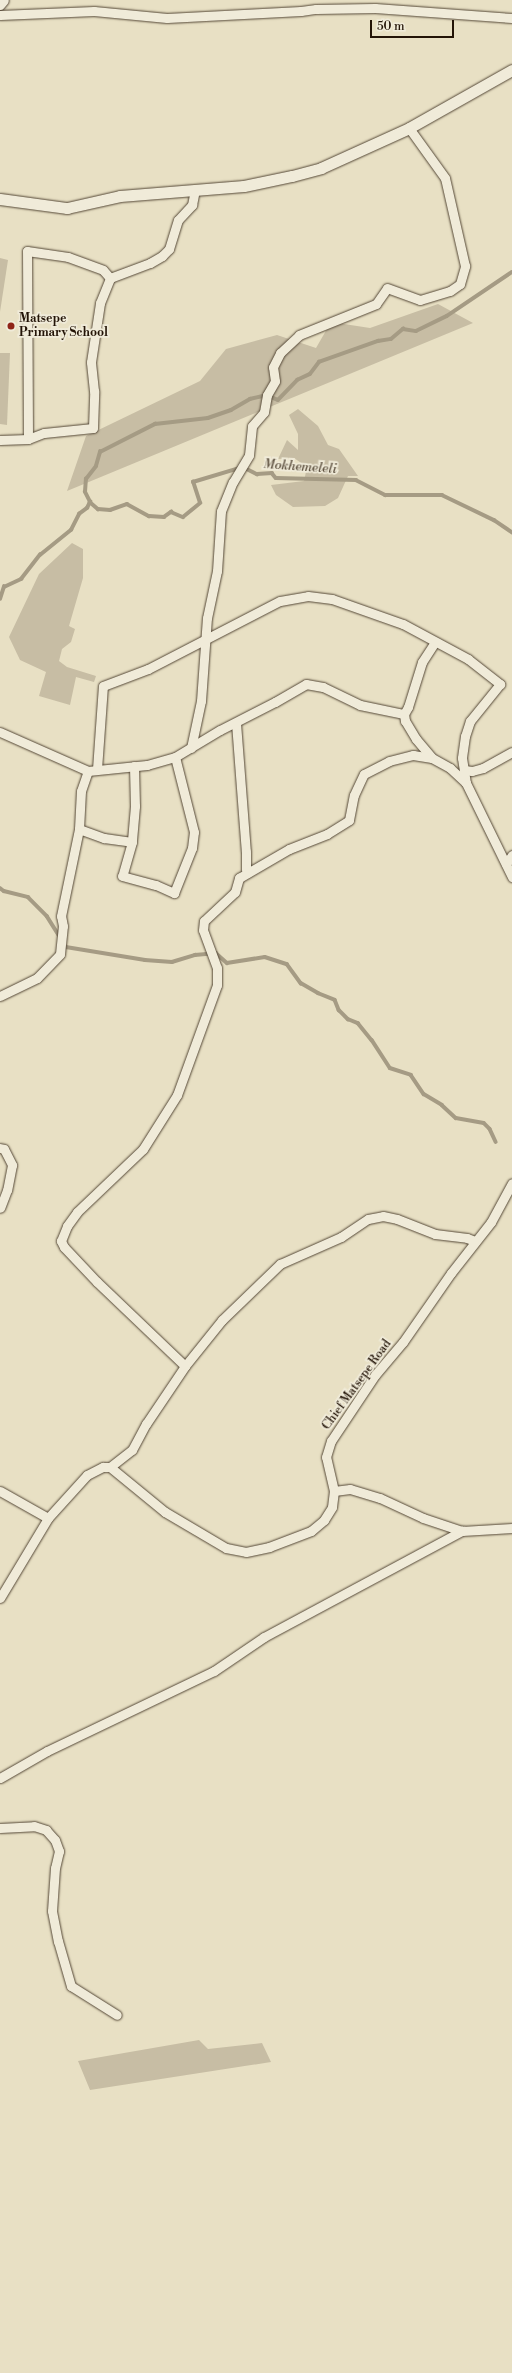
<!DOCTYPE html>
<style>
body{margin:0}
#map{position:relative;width:512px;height:2373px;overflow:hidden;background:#e8e0c4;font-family:"Libre Bodoni",serif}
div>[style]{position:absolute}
.green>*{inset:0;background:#c7bda4}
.stream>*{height:3.5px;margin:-1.75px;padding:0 1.75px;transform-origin:1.75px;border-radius:1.75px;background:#a59b84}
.roads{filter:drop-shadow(0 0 1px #544736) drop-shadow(0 0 1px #544736)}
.minor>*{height:9px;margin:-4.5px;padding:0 4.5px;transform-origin:4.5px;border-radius:4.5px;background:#f0ebd9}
.tertiary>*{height:11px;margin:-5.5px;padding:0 5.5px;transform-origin:5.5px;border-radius:5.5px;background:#f0ebd9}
.dots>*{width:11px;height:11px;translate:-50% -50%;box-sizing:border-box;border:2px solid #f0ebd9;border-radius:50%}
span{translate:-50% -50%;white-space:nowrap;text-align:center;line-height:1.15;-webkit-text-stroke:3.5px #f0ebd9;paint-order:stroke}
.poi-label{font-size:12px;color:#231407;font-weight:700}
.left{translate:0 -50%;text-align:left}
.street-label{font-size:12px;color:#231407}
.water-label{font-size:13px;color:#574a39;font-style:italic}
.scale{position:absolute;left:370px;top:20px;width:84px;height:18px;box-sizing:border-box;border:2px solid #231407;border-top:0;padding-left:5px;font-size:12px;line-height:14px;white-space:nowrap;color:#231407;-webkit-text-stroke:3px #f0ebd9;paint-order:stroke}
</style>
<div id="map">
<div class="green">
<i style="clip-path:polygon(0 258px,8px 260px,0 312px)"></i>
<i style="clip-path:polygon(438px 304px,473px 323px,67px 491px,86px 436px,200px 381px,226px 349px,277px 335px,316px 348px,331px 322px,370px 328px)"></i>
<i style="clip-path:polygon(0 353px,10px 353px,7px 425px,0 424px)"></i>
<i style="clip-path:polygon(298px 409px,318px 426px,328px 445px,339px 449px,358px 476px,348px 476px,338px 498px,325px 506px,293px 507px,276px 495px,271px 485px,304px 481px,307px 467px,294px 458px,278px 459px,287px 440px,298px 450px,298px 434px,289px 415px)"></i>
<i style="clip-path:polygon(72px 543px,83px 549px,83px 578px,69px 626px,75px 629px,71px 642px,62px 649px,59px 661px,67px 667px,96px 676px,94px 682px,76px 677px,70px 705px,39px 696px,46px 672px,20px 660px,9px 637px,39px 574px)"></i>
<i style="clip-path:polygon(199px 2040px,208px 2049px,262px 2043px,271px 2062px,90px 2090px,78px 2061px)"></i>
</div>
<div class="stream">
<i style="left:90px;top:502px;width:11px;rotate:-117deg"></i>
<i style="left:85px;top:492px;width:13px;rotate:-86deg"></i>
<i style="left:86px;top:479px;width:16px;rotate:-52deg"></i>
<i style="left:96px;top:466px;width:15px;rotate:-74deg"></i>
<i style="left:100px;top:452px;width:62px;rotate:-27deg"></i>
<i style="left:155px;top:424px;width:53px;rotate:-6.5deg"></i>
<i style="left:208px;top:418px;width:24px;rotate:-19deg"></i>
<i style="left:231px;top:410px;width:22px;rotate:-30deg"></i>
<i style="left:250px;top:399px;width:17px;rotate:-13deg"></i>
<i style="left:267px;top:395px;width:12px;rotate:24deg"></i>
<i style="left:278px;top:400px;width:28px;rotate:-46deg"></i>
<i style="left:297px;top:380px;width:14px;rotate:-25deg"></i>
<i style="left:310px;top:374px;width:15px;rotate:-53deg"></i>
<i style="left:319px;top:362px;width:63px;rotate:-19.6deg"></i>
<i style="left:378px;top:341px;width:13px;rotate:-9deg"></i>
<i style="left:391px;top:339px;width:16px;rotate:-40deg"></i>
<i style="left:403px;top:329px;width:13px;rotate:9deg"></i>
<i style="left:416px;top:331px;width:34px;rotate:-26deg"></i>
<i style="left:447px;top:316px;width:78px;rotate:-34.1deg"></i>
<i style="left:0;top:599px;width:13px;rotate:-72deg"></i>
<i style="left:4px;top:587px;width:19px;rotate:-25deg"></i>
<i style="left:21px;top:579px;width:31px;rotate:-52deg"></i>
<i style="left:40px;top:555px;width:40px;rotate:-39deg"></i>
<i style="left:71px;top:530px;width:18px;rotate:-63deg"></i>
<i style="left:79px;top:514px;width:10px;rotate:-37deg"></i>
<i style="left:87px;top:508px;width:7px;rotate:-63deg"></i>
<i style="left:90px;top:502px;width:11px;rotate:41deg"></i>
<i style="left:98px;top:509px;width:12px;rotate:5deg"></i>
<i style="left:110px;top:510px;width:18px;rotate:-19deg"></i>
<i style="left:127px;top:504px;width:25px;rotate:29deg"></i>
<i style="left:149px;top:516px;width:15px;rotate:4deg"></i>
<i style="left:164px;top:517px;width:9px;rotate:-36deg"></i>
<i style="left:171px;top:512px;width:13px;rotate:23deg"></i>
<i style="left:183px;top:517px;width:22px;rotate:-39deg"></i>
<i style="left:200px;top:503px;width:22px;rotate:-108deg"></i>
<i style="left:193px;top:482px;width:52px;rotate:-16.7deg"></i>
<i style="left:243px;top:467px;width:16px;rotate:27deg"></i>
<i style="left:257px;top:474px;width:15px;rotate:-4deg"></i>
<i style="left:272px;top:473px;width:6px;rotate:51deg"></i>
<i style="left:276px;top:478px;width:80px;rotate:1.4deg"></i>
<i style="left:356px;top:480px;width:33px;rotate:27deg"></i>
<i style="left:385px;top:495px;width:57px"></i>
<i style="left:442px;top:495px;width:58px;rotate:25.7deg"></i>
<i style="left:494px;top:520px;width:22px;rotate:34deg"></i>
<i style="left:0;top:888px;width:5px;rotate:37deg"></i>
<i style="left:4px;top:891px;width:25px;rotate:14deg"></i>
<i style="left:28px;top:897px;width:27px;rotate:45deg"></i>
<i style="left:47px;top:916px;width:25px;rotate:58deg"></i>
<i style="left:63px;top:942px;width:6px;rotate:59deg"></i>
<i style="left:66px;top:947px;width:80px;rotate:9.3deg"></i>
<i style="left:145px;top:960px;width:27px;rotate:4deg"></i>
<i style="left:172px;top:962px;width:24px;rotate:-17deg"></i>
<i style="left:195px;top:955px;width:21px;rotate:-5deg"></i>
<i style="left:216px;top:953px;width:15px;rotate:42deg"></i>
<i style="left:227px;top:963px;width:38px;rotate:-9deg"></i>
<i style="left:265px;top:957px;width:23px;rotate:18deg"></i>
<i style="left:287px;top:964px;width:24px;rotate:54deg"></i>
<i style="left:301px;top:983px;width:20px;rotate:30deg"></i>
<i style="left:318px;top:993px;width:18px;rotate:22deg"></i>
<i style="left:335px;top:1000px;width:11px;rotate:68deg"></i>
<i style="left:339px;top:1010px;width:13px;rotate:45deg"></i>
<i style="left:348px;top:1019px;width:11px;rotate:22deg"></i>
<i style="left:358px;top:1023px;width:22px;rotate:51deg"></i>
<i style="left:372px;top:1040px;width:33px;rotate:57deg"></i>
<i style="left:390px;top:1068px;width:22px;rotate:18deg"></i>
<i style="left:411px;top:1075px;width:23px;rotate:56deg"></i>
<i style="left:424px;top:1094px;width:21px;rotate:31deg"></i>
<i style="left:442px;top:1105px;width:19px;rotate:43deg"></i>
<i style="left:456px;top:1118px;width:28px;rotate:10deg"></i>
<i style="left:484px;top:1123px;width:8px;rotate:45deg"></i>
<i style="left:490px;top:1129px;width:14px;rotate:65deg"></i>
</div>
<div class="roads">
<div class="minor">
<i style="left:0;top:5px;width:6px;rotate:-51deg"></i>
<i style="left:0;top:15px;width:94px;rotate:-2.4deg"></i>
<i style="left:94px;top:11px;width:73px;rotate:5.5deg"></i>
<i style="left:167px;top:18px;width:134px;rotate:-3deg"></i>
<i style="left:301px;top:11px;width:15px;rotate:-8deg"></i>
<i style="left:316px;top:9px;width:59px;rotate:-1deg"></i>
<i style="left:375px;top:8px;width:137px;rotate:4.2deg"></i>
<i style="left:28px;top:439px;width:188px;rotate:-90.3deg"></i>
<i style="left:27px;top:251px;width:41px;rotate:8.3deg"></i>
<i style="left:68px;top:257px;width:37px;rotate:20deg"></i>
<i style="left:103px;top:270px;width:11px;rotate:49deg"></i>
<i style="left:0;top:440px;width:28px;rotate:-2deg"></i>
<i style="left:28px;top:439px;width:17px;rotate:-21deg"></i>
<i style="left:44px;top:433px;width:49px;rotate:-5.8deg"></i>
<i style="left:93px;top:428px;width:37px;rotate:-88deg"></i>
<i style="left:94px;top:391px;width:29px;rotate:-96deg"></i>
<i style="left:91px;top:362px;width:60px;rotate:-81.3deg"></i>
<i style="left:100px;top:303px;width:27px;rotate:-68deg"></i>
<i style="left:110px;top:278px;width:43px;rotate:-20.6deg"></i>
<i style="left:150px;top:263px;width:14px;rotate:-30deg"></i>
<i style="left:162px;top:256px;width:10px;rotate:-45deg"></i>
<i style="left:169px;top:249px;width:30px;rotate:-73deg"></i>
<i style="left:178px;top:220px;width:21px;rotate:-47deg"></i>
<i style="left:192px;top:205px;width:16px;rotate:-79deg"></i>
<i style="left:236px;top:723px;width:129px;rotate:85.6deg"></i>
<i style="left:246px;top:852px;width:17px;rotate:90deg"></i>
<i style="left:246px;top:869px;width:4px;rotate:63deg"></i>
<i style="left:0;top:732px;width:96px;rotate:23.9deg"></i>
<i style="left:88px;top:771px;width:59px;rotate:-5.8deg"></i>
<i style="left:147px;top:765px;width:29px;rotate:-16deg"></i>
<i style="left:175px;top:757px;width:52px;rotate:-31deg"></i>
<i style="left:220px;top:730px;width:62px;rotate:-27deg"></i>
<i style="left:275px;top:702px;width:36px;rotate:-30deg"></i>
<i style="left:306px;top:684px;width:17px;rotate:10deg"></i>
<i style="left:323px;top:687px;width:41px;rotate:25.9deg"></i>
<i style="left:360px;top:705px;width:45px;rotate:11.6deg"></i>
<i style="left:191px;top:748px;width:48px;rotate:-78deg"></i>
<i style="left:201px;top:701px;width:83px;rotate:-85.9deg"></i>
<i style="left:207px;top:618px;width:48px;rotate:-78deg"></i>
<i style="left:217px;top:571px;width:60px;rotate:-86.2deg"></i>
<i style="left:221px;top:511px;width:31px;rotate:-68deg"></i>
<i style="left:233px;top:482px;width:31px;rotate:-59deg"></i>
<i style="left:249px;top:455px;width:29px;rotate:-84deg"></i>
<i style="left:252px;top:426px;width:18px;rotate:-49deg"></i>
<i style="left:264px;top:412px;width:17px;rotate:-80deg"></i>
<i style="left:267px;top:395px;width:16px;rotate:-60deg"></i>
<i style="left:275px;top:381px;width:14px;rotate:-98deg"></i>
<i style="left:273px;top:367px;width:16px;rotate:-63deg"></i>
<i style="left:280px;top:353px;width:26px;rotate:-43deg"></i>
<i style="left:299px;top:335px;width:83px;rotate:-21.9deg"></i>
<i style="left:376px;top:304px;width:19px;rotate:-55deg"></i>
<i style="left:387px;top:288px;width:35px;rotate:20deg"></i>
<i style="left:420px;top:300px;width:31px;rotate:-17deg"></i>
<i style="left:450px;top:291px;width:12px;rotate:-35deg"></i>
<i style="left:460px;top:284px;width:19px;rotate:-74deg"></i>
<i style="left:465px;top:266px;width:90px;rotate:-102.8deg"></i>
<i style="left:445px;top:178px;width:62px;rotate:-125.8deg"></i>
<i style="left:432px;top:758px;width:25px;rotate:-130deg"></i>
<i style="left:416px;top:739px;width:21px;rotate:-121deg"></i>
<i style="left:405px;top:721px;width:7px;rotate:-98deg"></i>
<i style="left:404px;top:714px;width:8px;rotate:-60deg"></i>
<i style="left:408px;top:707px;width:47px;rotate:-72.7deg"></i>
<i style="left:422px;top:662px;width:24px;rotate:-57deg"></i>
<i style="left:134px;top:766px;width:40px;rotate:88.6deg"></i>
<i style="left:135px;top:806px;width:36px;rotate:95deg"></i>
<i style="left:132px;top:842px;width:35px;rotate:106deg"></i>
<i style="left:122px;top:876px;width:35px;rotate:15deg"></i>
<i style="left:156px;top:885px;width:20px;rotate:24deg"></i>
<i style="left:174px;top:893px;width:48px;rotate:-68.2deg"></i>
<i style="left:192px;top:848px;width:16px;rotate:-83deg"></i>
<i style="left:194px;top:832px;width:77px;rotate:-104.2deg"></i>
<i style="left:97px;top:769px;width:83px;rotate:-85.9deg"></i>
<i style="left:103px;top:686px;width:48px;rotate:-20.7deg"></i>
<i style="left:148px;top:669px;width:148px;rotate:-27.3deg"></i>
<i style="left:280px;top:601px;width:28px;rotate:-10deg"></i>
<i style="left:308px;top:596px;width:24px;rotate:7deg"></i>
<i style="left:332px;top:599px;width:75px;rotate:19.4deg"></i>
<i style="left:403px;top:624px;width:74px;rotate:28.3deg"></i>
<i style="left:468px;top:659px;width:41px;rotate:38deg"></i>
<i style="left:500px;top:684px;width:48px;rotate:129deg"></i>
<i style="left:470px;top:721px;width:16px;rotate:108deg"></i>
<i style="left:465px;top:736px;width:22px;rotate:98deg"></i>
<i style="left:462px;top:758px;width:25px;rotate:81deg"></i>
<i style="left:464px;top:770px;width:8px;rotate:7deg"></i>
<i style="left:472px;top:771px;width:11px;rotate:-15deg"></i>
<i style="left:483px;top:768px;width:33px;rotate:-29deg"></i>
<i style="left:79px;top:829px;width:27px;rotate:20deg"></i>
<i style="left:104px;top:838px;width:28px;rotate:8deg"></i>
<i style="left:506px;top:864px;width:11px;rotate:-56deg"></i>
<i style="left:0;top:996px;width:41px;rotate:-25.9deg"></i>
<i style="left:37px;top:978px;width:33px;rotate:-46deg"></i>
<i style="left:60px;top:954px;width:28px;rotate:-84deg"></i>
<i style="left:63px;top:926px;width:10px;rotate:-101deg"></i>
<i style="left:61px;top:916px;width:89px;rotate:-78.3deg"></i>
<i style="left:79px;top:829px;width:38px;rotate:-87deg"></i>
<i style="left:81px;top:791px;width:21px;rotate:-71deg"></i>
<i style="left:0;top:1148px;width:4px;rotate:14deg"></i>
<i style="left:4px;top:1149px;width:18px;rotate:63deg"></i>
<i style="left:12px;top:1165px;width:25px;rotate:101deg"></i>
<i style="left:7px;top:1190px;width:19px;rotate:111deg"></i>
<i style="left:185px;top:1366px;width:59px;rotate:-51.2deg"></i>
<i style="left:222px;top:1320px;width:81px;rotate:-44deg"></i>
<i style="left:280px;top:1264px;width:67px;rotate:-23.9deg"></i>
<i style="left:341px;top:1237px;width:32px;rotate:-34deg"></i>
<i style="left:368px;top:1219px;width:15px;rotate:-11deg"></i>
<i style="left:383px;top:1216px;width:14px;rotate:12deg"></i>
<i style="left:397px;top:1219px;width:41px;rotate:21.5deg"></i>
<i style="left:435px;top:1234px;width:32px;rotate:7deg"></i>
<i style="left:467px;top:1238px;width:9px;rotate:21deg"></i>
<i style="left:110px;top:1467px;width:28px;rotate:-38deg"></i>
<i style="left:132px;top:1450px;width:30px;rotate:-62deg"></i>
<i style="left:146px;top:1424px;width:70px;rotate:-56.1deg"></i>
<i style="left:185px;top:1366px;width:122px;rotate:-136.3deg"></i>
<i style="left:97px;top:1282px;width:48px;rotate:-133.3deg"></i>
<i style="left:64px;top:1247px;width:7px;rotate:-117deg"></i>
<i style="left:61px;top:1241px;width:16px;rotate:-68deg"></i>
<i style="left:67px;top:1226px;width:17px;rotate:-54deg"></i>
<i style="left:77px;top:1212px;width:91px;rotate:-43.7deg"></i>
<i style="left:143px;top:1149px;width:64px;rotate:-57.8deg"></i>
<i style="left:177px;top:1095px;width:117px;rotate:-70deg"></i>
<i style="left:217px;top:985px;width:17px;rotate:-90deg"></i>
<i style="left:217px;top:968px;width:40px;rotate:-110.2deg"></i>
<i style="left:203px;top:930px;width:9px;rotate:-84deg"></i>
<i style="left:204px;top:921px;width:42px;rotate:-43.1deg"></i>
<i style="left:235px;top:892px;width:15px;rotate:-74deg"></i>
<i style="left:239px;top:878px;width:58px;rotate:-30.1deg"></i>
<i style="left:289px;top:849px;width:41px;rotate:-21.5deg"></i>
<i style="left:327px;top:834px;width:26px;rotate:-32deg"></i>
<i style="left:349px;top:820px;width:25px;rotate:-79deg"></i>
<i style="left:354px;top:795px;width:23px;rotate:-65deg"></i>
<i style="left:364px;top:774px;width:28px;rotate:-27deg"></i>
<i style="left:389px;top:761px;width:25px;rotate:-14deg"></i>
<i style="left:413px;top:755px;width:19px;rotate:9deg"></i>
<i style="left:432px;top:758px;width:21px;rotate:29deg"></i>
<i style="left:450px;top:768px;width:22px;rotate:43deg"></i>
<i style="left:466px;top:783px;width:105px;rotate:63.9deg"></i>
<i style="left:0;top:1491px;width:55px;rotate:29.4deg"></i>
<i style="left:334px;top:1491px;width:16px;rotate:-7deg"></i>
<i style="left:350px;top:1489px;width:31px;rotate:17deg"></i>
<i style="left:380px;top:1498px;width:47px;rotate:24.9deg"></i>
<i style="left:423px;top:1518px;width:41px;rotate:18.4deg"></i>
<i style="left:462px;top:1531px;width:50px;rotate:-3.4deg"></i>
<i style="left:0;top:1598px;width:93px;rotate:-59deg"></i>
<i style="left:48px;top:1518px;width:58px;rotate:-47.8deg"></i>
<i style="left:87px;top:1475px;width:18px;rotate:-27deg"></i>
<i style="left:103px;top:1467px;width:7px"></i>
<i style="left:110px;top:1467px;width:71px;rotate:39.3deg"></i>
<i style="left:165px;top:1512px;width:71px;rotate:30.5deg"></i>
<i style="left:226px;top:1548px;width:20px;rotate:11deg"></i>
<i style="left:246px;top:1552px;width:24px;rotate:-12deg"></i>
<i style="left:269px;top:1547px;width:45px;rotate:-20.9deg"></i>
<i style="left:311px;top:1531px;width:17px;rotate:-40deg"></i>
<i style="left:324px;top:1520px;width:15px;rotate:-58deg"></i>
<i style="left:332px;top:1507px;width:16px;rotate:-83deg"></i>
<i style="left:334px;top:1491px;width:35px;rotate:-103deg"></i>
<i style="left:326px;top:1457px;width:17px;rotate:-73deg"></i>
<i style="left:331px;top:1441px;width:79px;rotate:-56.3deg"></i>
<i style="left:375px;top:1375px;width:43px;rotate:-49.7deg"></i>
<i style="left:403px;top:1342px;width:84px;rotate:-55.2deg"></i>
<i style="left:451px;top:1273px;width:65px;rotate:-51.9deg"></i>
<i style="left:491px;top:1222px;width:44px;rotate:-61.7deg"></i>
<i style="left:0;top:1778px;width:54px;rotate:-29.9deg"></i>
<i style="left:47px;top:1751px;width:185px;rotate:-25.6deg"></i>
<i style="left:214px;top:1671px;width:60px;rotate:-34.2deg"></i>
<i style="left:264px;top:1637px;width:225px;rotate:-28.2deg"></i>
<i style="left:0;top:1828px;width:34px;rotate:-3deg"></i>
<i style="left:34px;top:1826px;width:13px;rotate:18deg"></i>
<i style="left:46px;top:1830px;width:13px;rotate:48deg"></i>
<i style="left:55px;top:1840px;width:12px;rotate:70deg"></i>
<i style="left:59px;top:1851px;width:17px;rotate:103deg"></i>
<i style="left:55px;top:1868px;width:43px;rotate:94deg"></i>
<i style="left:52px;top:1911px;width:31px;rotate:79deg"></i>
<i style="left:58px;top:1941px;width:47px;rotate:73.9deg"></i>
<i style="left:71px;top:1986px;width:54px;rotate:32.2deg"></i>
</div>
<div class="tertiary">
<i style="left:0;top:199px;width:68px;rotate:7.7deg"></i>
<i style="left:67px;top:208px;width:54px;rotate:-12.8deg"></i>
<i style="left:120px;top:196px;width:124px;rotate:-4.6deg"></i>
<i style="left:244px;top:186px;width:49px;rotate:-11.8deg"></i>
<i style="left:292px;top:176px;width:30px;rotate:-15deg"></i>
<i style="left:321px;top:168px;width:97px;rotate:-24.4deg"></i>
<i style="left:409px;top:128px;width:118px;rotate:-29.4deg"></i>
</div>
</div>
<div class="dots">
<i style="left:11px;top:326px;background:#8f2418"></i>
</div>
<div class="poi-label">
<span class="left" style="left:19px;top:326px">Matsepe<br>Primary School</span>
</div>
<div class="street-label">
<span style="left:357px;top:1385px;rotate:-54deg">Chief Matsepe Road</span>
</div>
<div class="water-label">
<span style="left:300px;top:467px;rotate:4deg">Mokhemeleli</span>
</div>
<div class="scale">50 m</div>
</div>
